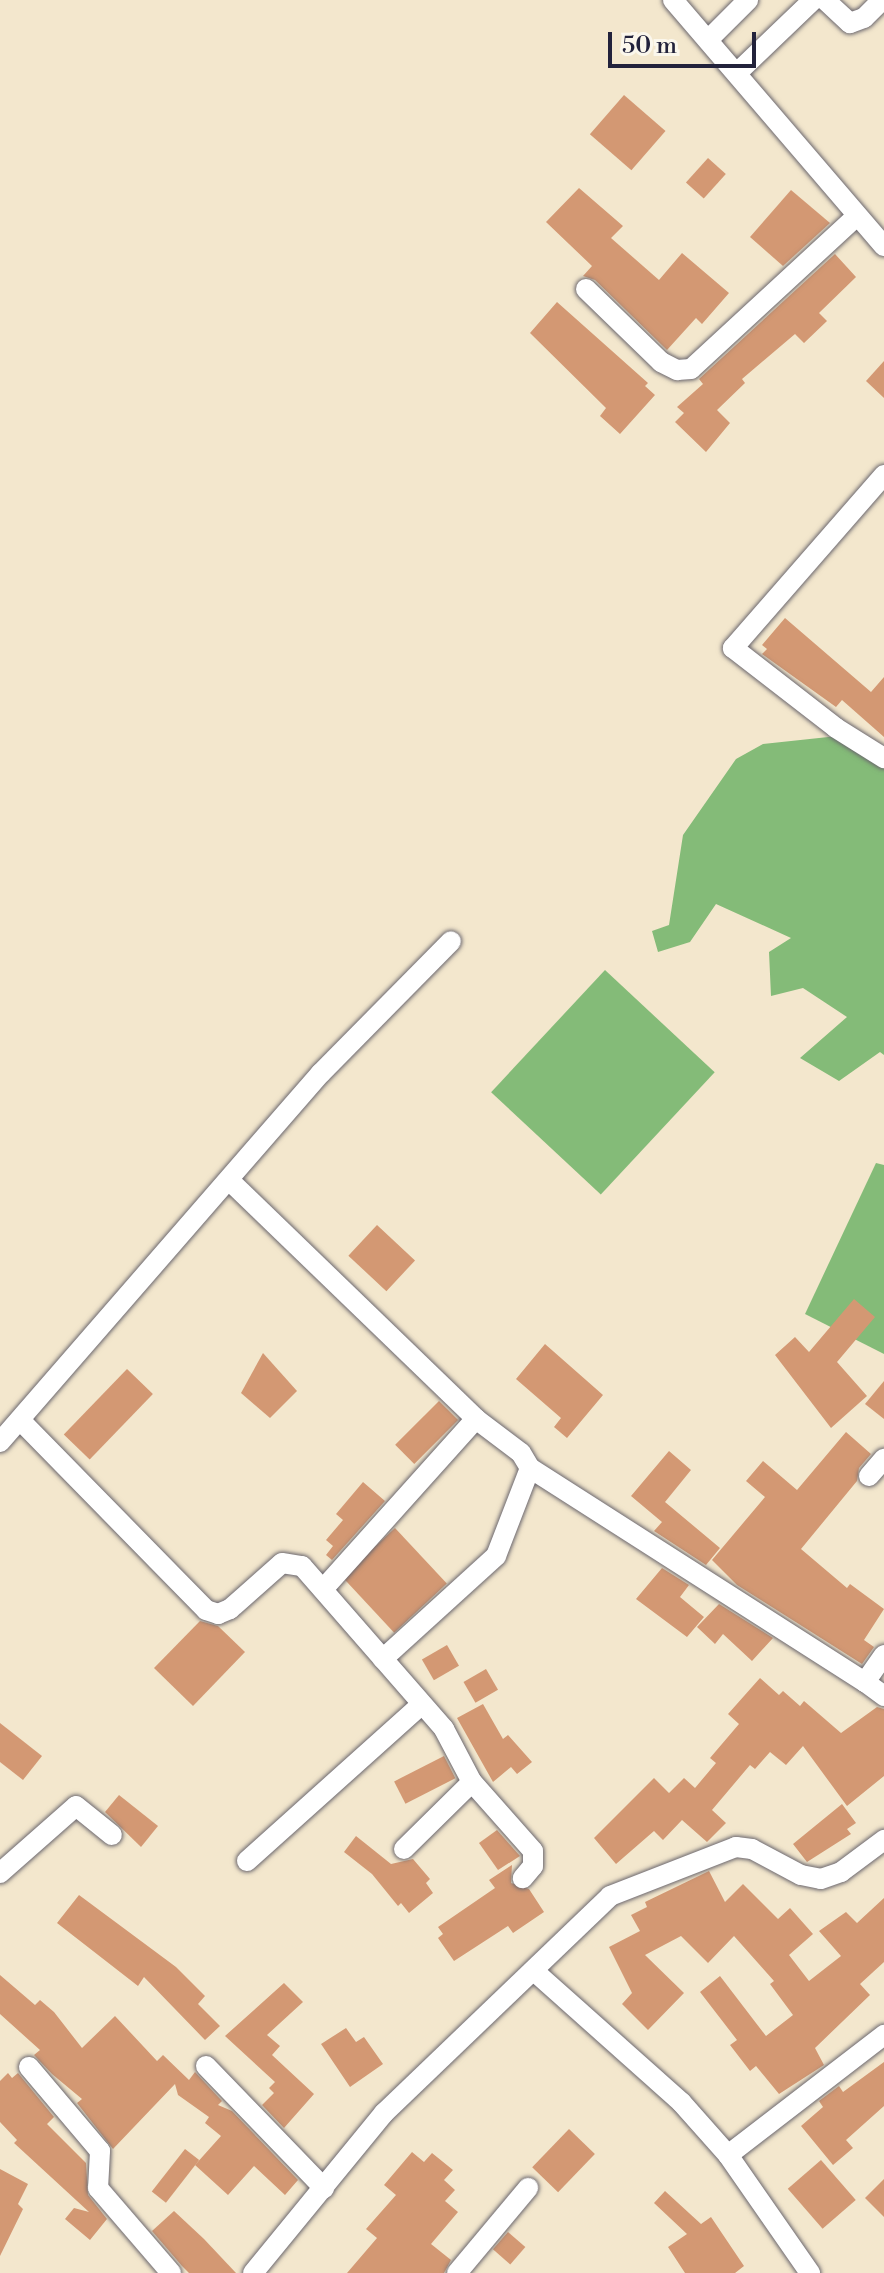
<!DOCTYPE html>
<style>
body{margin:0}
#map{position:relative;width:884px;height:2273px;overflow:hidden;background:#f3e7cd;font-family:"Libre Bodoni",serif}
div>[style]{position:absolute}
.forest>*{inset:0;background:#84bb78;transform-origin:0 0}
.building>*{inset:0;background:#d39873;transform-origin:0 0}
.roads{filter:drop-shadow(0 0 2px #6b676e) drop-shadow(0 0 2px #6b676e)}
.minor>*{height:20px;margin:-10px;padding:0 10px;transform-origin:10px;border-radius:10px;background:#fff}
span{translate:-50% -50%;white-space:nowrap;text-align:center;line-height:1.15;-webkit-text-stroke:7px #fbf7ec;paint-order:stroke}
.scale{position:absolute;left:608px;top:32px;width:148px;height:36px;box-sizing:border-box;border:4px solid #22223b;border-top:0;padding-left:10px;font-size:24px;line-height:28px;white-space:nowrap;color:#22223b;-webkit-text-stroke:6px #fbf7ec;paint-order:stroke}
</style>
<div id="map">
<div class="forest">
<i style="clip-path:polygon(847px 735px,884px 751px,884px 1055px,880px 1052px,839px 1081px,800px 1058px,847px 1017px,803px 988px,771px 996px,769px 952px,791px 938px,716px 904px,690px 942px,658px 952px,652px 931px,669px 925px,683px 835px,736px 759px,763px 744px)"></i>
<i style="left:605px;top:970px;width:150px;height:167px;rotate:43deg"></i>
<i style="clip-path:polygon(876px 1163px,884px 1165px,884px 1354px,805px 1314px)"></i>
</div>
<div class="building">
<i style="left:624px;top:95px;width:55px;height:52px;rotate:41deg"></i>
<i style="left:708px;top:158px;width:24px;height:33px;rotate:42deg"></i>
<i style="clip-path:polygon(579px 188px,623px 226px,611px 238px,659px 280px,682px 253px,729px 293px,702px 324px,696px 318px,667px 350px,595px 280px,583px 276px,592px 266px,546px 222px)"></i>
<i style="clip-path:polygon(791px 190px,830px 223px,783px 266px,750px 237px)"></i>
<i style="clip-path:polygon(835px 254px,856px 277px,819px 313px,827px 321px,804px 343px,795px 334px,742px 379px,745px 383px,717px 410px,730px 423px,706px 452px,675px 422px,684px 413px,677px 407px,703px 384px,699px 379px)"></i>
<i style="clip-path:polygon(557px 302px,648px 383px,645px 386px,655px 395px,620px 434px,600px 416px,606px 408px,530px 333px)"></i>
<i style="clip-path:polygon(884px 361px,884px 398px,866px 381px)"></i>
<i style="clip-path:polygon(785px 618px,871px 692px,884px 677px,884px 737px,842px 700px,836px 707px,762px 654px,767px 649px,762px 645px)"></i>
<i style="left:377px;top:1225px;width:52px;height:42px;rotate:43deg"></i>
<i style="clip-path:polygon(854px 1299px,875px 1317px,837px 1362px,867px 1396px,831px 1428px,775px 1355px,795px 1337px,809px 1352px)"></i>
<i style="clip-path:polygon(545px 1344px,603px 1395px,567px 1438px,554px 1427px,561px 1418px,516px 1379px)"></i>
<i style="clip-path:polygon(263px 1353px,297px 1391px,270px 1418px,241px 1393px)"></i>
<i style="left:127px;top:1369px;width:36px;height:91px;rotate:44deg"></i>
<i style="clip-path:polygon(884px 1381px,884px 1419px,865px 1404px)"></i>
<i style="left:439px;top:1401px;width:27px;height:62px;rotate:45deg"></i>
<i style="clip-path:polygon(846px 1432px,871px 1454px,859px 1468px,857px 1481px,801px 1549px,847px 1588px,850px 1584px,884px 1609px,864px 1640px,874px 1647px,862px 1664px,737px 1585px,712px 1560px,765px 1497px,746px 1481px,763px 1461px,797px 1490px)"></i>
<i style="clip-path:polygon(669px 1451px,691px 1470px,665px 1502px,720px 1548px,706px 1565px,654px 1531px,662px 1522px,631px 1496px)"></i>
<i style="clip-path:polygon(363px 1482px,385px 1501px,332px 1560px,326px 1555px,333px 1546px,326px 1540px,343px 1520px,336px 1514px)"></i>
<i style="left:395px;top:1528px;width:76px;height:72px;rotate:47deg"></i>
<i style="clip-path:polygon(662px 1568px,689px 1585px,680px 1597px,704px 1617px,687px 1637px,636px 1599px)"></i>
<i style="clip-path:polygon(719px 1604px,773px 1638px,752px 1661px,723px 1634px,715px 1644px,697px 1627px)"></i>
<i style="clip-path:polygon(200px 1621px,218px 1626px,245px 1652px,193px 1706px,154px 1668px)"></i>
<i style="left:447px;top:1645px;width:24px;height:29px;rotate:60deg"></i>
<i style="left:486px;top:1669px;width:24px;height:26px;rotate:60deg"></i>
<i style="clip-path:polygon(760px 1678px,779px 1695px,783px 1691px,800px 1706px,804px 1701px,841px 1733px,877px 1707px,884px 1709px,884px 1776px,847px 1806px,803px 1746px,786px 1765px,770px 1752px,755px 1769px,750px 1765px,712px 1810px,726px 1823px,707px 1842px,682px 1820px,663px 1840px,654px 1831px,616px 1864px,594px 1838px,654px 1778px,669px 1793px,684px 1778px,695px 1788px,716px 1763px,710px 1758px,739px 1724px,728px 1714px)"></i>
<i style="clip-path:polygon(483px 1704px,503px 1739px,508px 1735px,532px 1762px,517px 1774px,511px 1767px,493px 1782px,457px 1718px)"></i>
<i style="clip-path:polygon(0 1723px,42px 1756px,23px 1780px,0 1762px)"></i>
<i style="left:444px;top:1756px;width:25px;height:56px;rotate:63deg"></i>
<i style="clip-path:polygon(119px 1795px,158px 1826px,141px 1847px,105px 1812px)"></i>
<i style="clip-path:polygon(842px 1804px,856px 1823px,847px 1829px,851px 1834px,807px 1862px,793px 1844px)"></i>
<i style="clip-path:polygon(497px 1830px,520px 1856px,498px 1870px,479px 1843px)"></i>
<i style="clip-path:polygon(356px 1836px,391px 1864px,413px 1859px,430px 1879px,426px 1883px,433px 1893px,409px 1913px,401px 1903px,398px 1906px,372px 1874px,344px 1852px)"></i>
<i style="clip-path:polygon(512px 1865px,511px 1883px,529px 1889px,544px 1912px,513px 1933px,508px 1926px,454px 1961px,438px 1938px,443px 1934px,438px 1927px,495px 1888px,489px 1880px)"></i>
<i style="clip-path:polygon(709px 1871px,725px 1902px,743px 1884px,778px 1919px,790px 1908px,813px 1934px,789px 1955px,809px 1981px,841px 1956px,819px 1931px,846px 1912px,857px 1923px,884px 1898px,884px 1962px,860px 1984px,870px 1995px,815px 2048px,824px 2065px,779px 2094px,756px 2066px,750px 2071px,730px 2045px,737px 2040px,700px 1992px,720px 1976px,766px 2036px,793px 2015px,770px 1984px,774px 1981px,734px 1936px,708px 1963px,681px 1936px,645px 1955px,684px 1993px,648px 2030px,622px 2004px,632px 1993px,609px 1947px,640px 1931px,631px 1915px,647px 1907px,645px 1902px)"></i>
<i style="clip-path:polygon(79px 1895px,176px 1967px,205px 1996px,198px 2004px,220px 2026px,205px 2040px,144px 1977px,138px 1986px,57px 1923px)"></i>
<i style="clip-path:polygon(0 1975px,35px 2005px,40px 2000px,54px 2012px,82px 2048px,115px 2016px,157px 2061px,163px 2055px,189px 2080px,195px 2072px,222px 2101px,218px 2105px,232px 2111px,298px 2180px,285px 2195px,254px 2166px,228px 2195px,195px 2165px,221px 2136px,205px 2123px,209px 2117px,178px 2095px,175px 2084px,113px 2149px,77px 2103px,82px 2099px,52px 2074px,34px 2055px,40px 2050px,0 2014px)"></i>
<i style="clip-path:polygon(284px 1983px,303px 2002px,267px 2035px,280px 2046px,272px 2055px,314px 2094px,284px 2128px,262px 2105px,274px 2093px,269px 2088px,275px 2082px,225px 2036px)"></i>
<i style="clip-path:polygon(346px 2028px,356px 2042px,364px 2037px,383px 2064px,350px 2087px,321px 2044px)"></i>
<i style="clip-path:polygon(884px 2062px,884px 2106px,846px 2140px,853px 2148px,833px 2165px,801px 2126px,823px 2107px,819px 2101px,839px 2086px,843px 2092px)"></i>
<i style="clip-path:polygon(8px 2073px,12px 2078px,18px 2073px,54px 2117px,47px 2124px,86px 2163px,88px 2195px,107px 2219px,90px 2240px,65px 2219px,74px 2208px,89px 2212px,14px 2143px,17px 2140px,0 2122px,0 2081px)"></i>
<i style="left:569px;top:2129px;width:36px;height:53px;rotate:44deg"></i>
<i style="left:185px;top:2149px;width:18px;height:54px;rotate:38deg"></i>
<i style="clip-path:polygon(412px 2152px,424px 2162px,432px 2153px,453px 2170px,444px 2180px,455px 2190px,445px 2201px,458px 2212px,431px 2244px,451px 2260px,444px 2273px,347px 2273px,377px 2238px,366px 2229px,396px 2195px,384px 2185px)"></i>
<i style="left:821px;top:2160px;width:53px;height:44px;rotate:49deg"></i>
<i style="clip-path:polygon(0 2169px,28px 2184px,18px 2204px,23px 2209px,0 2256px)"></i>
<i style="clip-path:polygon(884px 2179px,884px 2217px,865px 2198px)"></i>
<i style="clip-path:polygon(665px 2191px,701px 2224px,711px 2217px,744px 2266px,735px 2273px,685px 2273px,668px 2247px,687px 2234px,654px 2203px)"></i>
<i style="clip-path:polygon(174px 2211px,204px 2239px,236px 2273px,189px 2273px,182px 2266px,152px 2231px)"></i>
<i style="left:508px;top:2232px;width:23px;height:23px;rotate:41deg"></i>
</div>
<div class="roads">
<div class="minor">
<i style="left:673px;top:0;width:324px;rotate:49.4deg"></i>
<i style="left:825px;top:0;width:34px;rotate:43deg"></i>
<i style="left:850px;top:23px;width:15px;rotate:-20deg"></i>
<i style="left:864px;top:18px;width:25px;rotate:-45deg"></i>
<i style="left:710px;top:38px;width:54px;rotate:-45deg"></i>
<i style="left:738px;top:72px;width:104px;rotate:-43.8deg"></i>
<i style="left:586px;top:289px;width:105px;rotate:44.2deg"></i>
<i style="left:661px;top:362px;width:18px;rotate:27deg"></i>
<i style="left:677px;top:370px;width:14px;rotate:-4deg"></i>
<i style="left:691px;top:369px;width:226px;rotate:-42.7deg"></i>
<i style="left:884px;top:475px;width:230px;rotate:131.1deg"></i>
<i style="left:733px;top:648px;width:130px;rotate:37.8deg"></i>
<i style="left:836px;top:728px;width:57px;rotate:32deg"></i>
<i style="left:231px;top:1182px;width:341px;rotate:44deg"></i>
<i style="left:476px;top:1419px;width:56px;rotate:37.1deg"></i>
<i style="left:521px;top:1453px;width:17px;rotate:59deg"></i>
<i style="left:530px;top:1468px;width:94px;rotate:111.1deg"></i>
<i style="left:496px;top:1556px;width:153px;rotate:137.7deg"></i>
<i style="left:21px;top:1421px;width:264px;rotate:45.6deg"></i>
<i style="left:206px;top:1610px;width:13px;rotate:18deg"></i>
<i style="left:218px;top:1614px;width:13px;rotate:-23deg"></i>
<i style="left:230px;top:1609px;width:69px;rotate:-41.5deg"></i>
<i style="left:282px;top:1563px;width:20px;rotate:9deg"></i>
<i style="left:302px;top:1566px;width:216px;rotate:48.9deg"></i>
<i style="left:444px;top:1729px;width:60px;rotate:62.2deg"></i>
<i style="left:472px;top:1782px;width:92px;rotate:48.5deg"></i>
<i style="left:533px;top:1851px;width:15px;rotate:90deg"></i>
<i style="left:533px;top:1866px;width:16px;rotate:130deg"></i>
<i style="left:0;top:1442px;width:489px;rotate:-49deg"></i>
<i style="left:321px;top:1073px;width:185px;rotate:-45.4deg"></i>
<i style="left:530px;top:1468px;width:398px;rotate:32.6deg"></i>
<i style="left:869px;top:1476px;width:23px;rotate:-49deg"></i>
<i style="left:325px;top:1587px;width:226px;rotate:-48.1deg"></i>
<i style="left:884px;top:1655px;width:33px;rotate:125deg"></i>
<i style="left:865px;top:1682px;width:24px;rotate:36deg"></i>
<i style="left:404px;top:1849px;width:95px;rotate:-44.6deg"></i>
<i style="left:247px;top:1861px;width:234px;rotate:-41.9deg"></i>
<i style="left:0;top:1873px;width:101px;rotate:-41.4deg"></i>
<i style="left:76px;top:1806px;width:46px;rotate:38.9deg"></i>
<i style="left:534px;top:1971px;width:197px;rotate:41.7deg"></i>
<i style="left:681px;top:2102px;width:71px;rotate:48.4deg"></i>
<i style="left:728px;top:2155px;width:144px;rotate:55.2deg"></i>
<i style="left:206px;top:2066px;width:170px;rotate:46deg"></i>
<i style="left:29px;top:2067px;width:110px;rotate:49.8deg"></i>
<i style="left:100px;top:2151px;width:37px;rotate:93deg"></i>
<i style="left:98px;top:2188px;width:112px;rotate:49.3deg"></i>
<i style="left:728px;top:2155px;width:197px;rotate:-37.6deg"></i>
<i style="left:253px;top:2273px;width:207px;rotate:-50.7deg"></i>
<i style="left:384px;top:2113px;width:313px;rotate:-43.8deg"></i>
<i style="left:610px;top:1896px;width:135px;rotate:-21.3deg"></i>
<i style="left:736px;top:1847px;width:16px;rotate:7deg"></i>
<i style="left:752px;top:1849px;width:55px;rotate:28deg"></i>
<i style="left:801px;top:1875px;width:20px;rotate:11deg"></i>
<i style="left:821px;top:1879px;width:21px;rotate:-19deg"></i>
<i style="left:841px;top:1872px;width:54px;rotate:-36.7deg"></i>
<i style="left:457px;top:2273px;width:111px;rotate:-50.1deg"></i>
</div>
</div>
<div class="scale">50 m</div>
</div>
